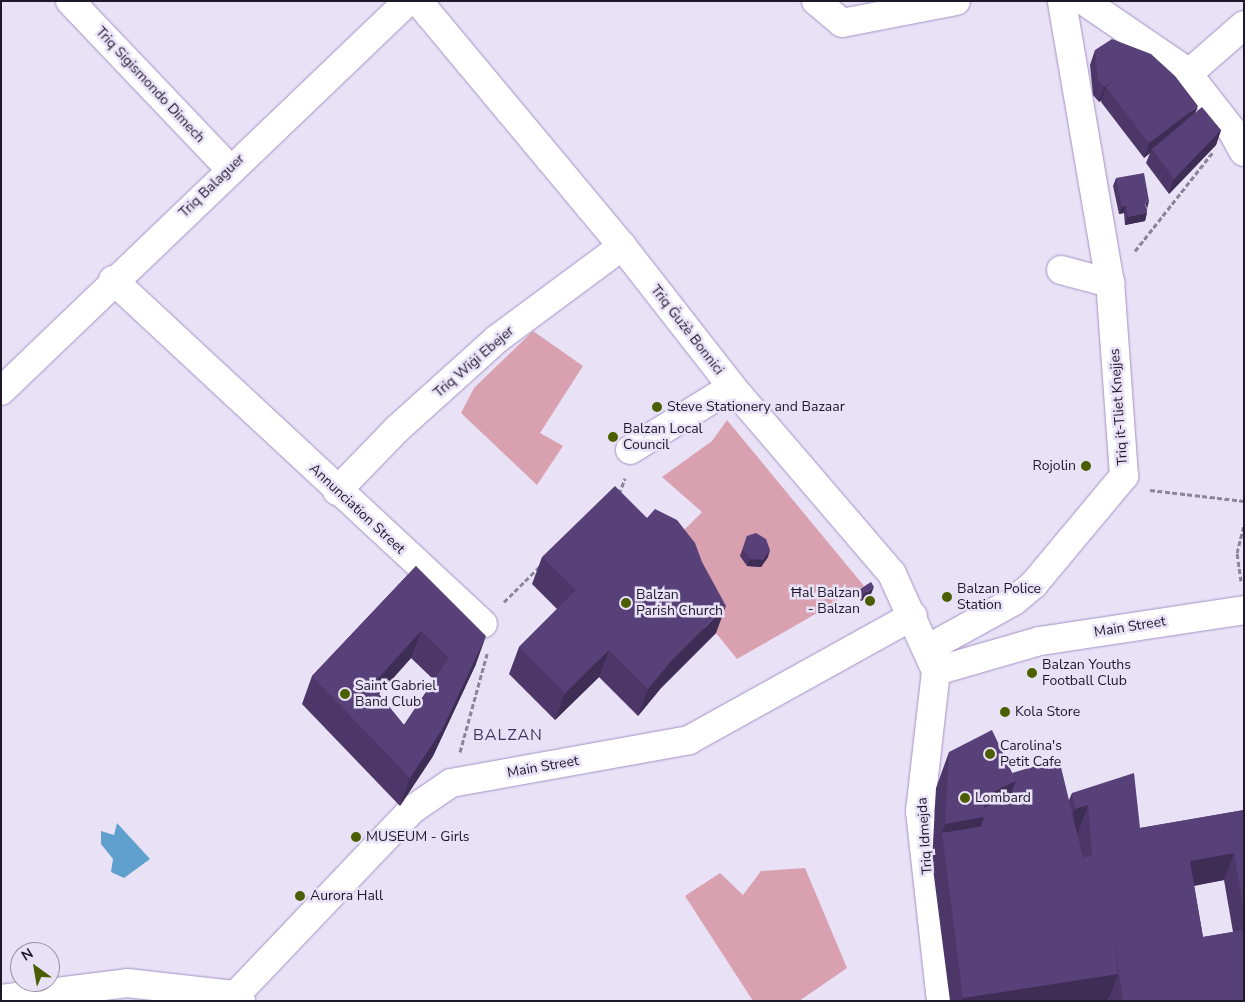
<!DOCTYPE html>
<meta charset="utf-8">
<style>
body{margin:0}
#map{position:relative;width:1245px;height:1002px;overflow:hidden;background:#e9e2f7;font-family:"Nunito Sans",sans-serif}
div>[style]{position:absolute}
.green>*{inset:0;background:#d9a0af}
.water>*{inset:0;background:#60a0cf}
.path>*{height:3px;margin-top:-1.5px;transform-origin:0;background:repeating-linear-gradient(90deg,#8c8498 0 5px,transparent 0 7.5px)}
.roads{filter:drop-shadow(0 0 1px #a491c4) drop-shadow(0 0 1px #a491c4)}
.minor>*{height:28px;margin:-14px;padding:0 14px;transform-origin:14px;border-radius:14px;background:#fff}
.wall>*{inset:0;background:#4c3768}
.shaded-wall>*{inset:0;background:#3e2d55}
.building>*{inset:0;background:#584079}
.dots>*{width:14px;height:14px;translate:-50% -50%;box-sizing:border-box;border:2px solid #e9e2f7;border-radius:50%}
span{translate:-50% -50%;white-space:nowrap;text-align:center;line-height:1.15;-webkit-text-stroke:5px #e9e2f7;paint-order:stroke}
.street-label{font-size:14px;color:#1f172a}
.poi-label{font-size:14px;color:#1f172a}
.left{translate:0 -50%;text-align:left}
.right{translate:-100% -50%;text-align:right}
.quarter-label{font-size:16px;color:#463460;letter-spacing:1px}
.frame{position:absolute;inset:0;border:2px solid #1f172a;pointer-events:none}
.north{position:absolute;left:10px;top:942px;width:50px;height:50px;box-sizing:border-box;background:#e9e2f7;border:1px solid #9891a5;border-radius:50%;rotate:328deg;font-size:14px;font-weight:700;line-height:20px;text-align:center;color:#1f172a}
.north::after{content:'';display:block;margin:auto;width:18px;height:22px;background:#4c5e02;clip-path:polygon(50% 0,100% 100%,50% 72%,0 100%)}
</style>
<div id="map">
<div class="green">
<i style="clip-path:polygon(533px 331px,583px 366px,540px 433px,563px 446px,537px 485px,461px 413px,474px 388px)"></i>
<i style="clip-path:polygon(727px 420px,864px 586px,737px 659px,716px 633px,667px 547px,702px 512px,662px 477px,712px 441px)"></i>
<i style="clip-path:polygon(805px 868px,847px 968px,799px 1001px,753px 1001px,685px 896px,720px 873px,743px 895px,761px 871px)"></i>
</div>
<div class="water">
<i style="clip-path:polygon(117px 823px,150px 859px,124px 878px,111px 872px,113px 859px,101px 844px,101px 831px,114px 835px)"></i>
</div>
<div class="path">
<i style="left:1135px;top:251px;width:125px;rotate:-51.8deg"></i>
<i style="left:1150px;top:490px;width:95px;rotate:6.7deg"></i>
<i style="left:619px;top:494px;width:17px;rotate:-69deg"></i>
<i style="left:1241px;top:581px;width:28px;rotate:-98deg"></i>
<i style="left:1237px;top:553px;width:29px;rotate:-76deg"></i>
<i style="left:504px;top:602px;width:51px;rotate:-45deg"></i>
<i style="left:460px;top:752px;width:102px;rotate:-74.6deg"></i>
</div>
<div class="roads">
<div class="minor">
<i style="left:70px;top:1px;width:232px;rotate:46.4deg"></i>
<i style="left:418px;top:1px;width:319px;rotate:50.2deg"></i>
<i style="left:622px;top:246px;width:179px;rotate:52deg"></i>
<i style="left:732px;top:387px;width:246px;rotate:49.4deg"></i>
<i style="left:892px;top:574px;width:107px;rotate:65.6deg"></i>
<i style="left:936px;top:671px;width:141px;rotate:96.5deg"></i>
<i style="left:920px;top:811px;width:191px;rotate:83.7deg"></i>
<i style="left:816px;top:1px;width:34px;rotate:40deg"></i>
<i style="left:842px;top:23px;width:116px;rotate:-10.9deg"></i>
<i style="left:1084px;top:1px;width:122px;rotate:34.3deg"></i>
<i style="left:1185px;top:70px;width:75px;rotate:52.1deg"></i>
<i style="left:1231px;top:129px;width:26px;rotate:61deg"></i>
<i style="left:1188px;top:74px;width:74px;rotate:-41.2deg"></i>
<i style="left:1061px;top:270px;width:51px;rotate:14.9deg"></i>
<i style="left:113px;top:280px;width:505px;rotate:42.91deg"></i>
<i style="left:1px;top:391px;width:564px;rotate:-43.78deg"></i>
<i style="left:630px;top:450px;width:120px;rotate:-31.7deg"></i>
<i style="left:337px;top:491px;width:86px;rotate:-45.9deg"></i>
<i style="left:397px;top:429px;width:135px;rotate:-42deg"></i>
<i style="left:497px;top:339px;width:156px;rotate:-36.6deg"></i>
<i style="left:927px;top:649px;width:99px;rotate:-28.9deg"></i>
<i style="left:1014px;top:601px;width:26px;rotate:-40deg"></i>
<i style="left:1034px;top:584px;width:141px;rotate:-50.2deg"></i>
<i style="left:1124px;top:476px;width:194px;rotate:-94.1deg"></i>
<i style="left:1110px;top:283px;width:286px;rotate:-99.7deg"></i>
<i style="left:936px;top:671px;width:108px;rotate:-16.1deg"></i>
<i style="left:1040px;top:641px;width:206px;rotate:-8.6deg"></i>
<i style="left:1px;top:999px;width:127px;rotate:-7.2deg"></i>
<i style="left:127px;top:983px;width:110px;rotate:6.3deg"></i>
<i style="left:236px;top:995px;width:8px;rotate:50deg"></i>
<i style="left:230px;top:1001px;width:265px;rotate:-46.4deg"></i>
<i style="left:413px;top:809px;width:46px;rotate:-34.4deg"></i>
<i style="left:451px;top:783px;width:242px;rotate:-10.2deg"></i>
<i style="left:689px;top:740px;width:256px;rotate:-29deg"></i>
</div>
</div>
<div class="wall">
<i style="clip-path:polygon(1095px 50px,1221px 130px,1216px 145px,1169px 194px,1146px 163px,1150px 153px,1144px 158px,1101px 102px,1102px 100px,1099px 102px,1093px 95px,1090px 65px)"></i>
<i style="clip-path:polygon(1116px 178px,1147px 209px,1145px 221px,1125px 225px,1124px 213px,1119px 214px,1113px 186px)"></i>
<i style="clip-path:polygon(747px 536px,768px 557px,761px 567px,747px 566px,740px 556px)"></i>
<i style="clip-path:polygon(542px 557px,716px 633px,661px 688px,638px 716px,599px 677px,555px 720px,509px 674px,519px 647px,557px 609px,532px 584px)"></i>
<i style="clip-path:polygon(evenodd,416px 566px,476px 664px,433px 756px,400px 806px,302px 704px,312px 676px,416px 566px,411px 658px,434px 680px,404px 725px,379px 694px,411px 658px)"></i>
<i style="clip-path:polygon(860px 589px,871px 594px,861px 601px,858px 597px)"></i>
<i style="clip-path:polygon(evenodd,949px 752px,1012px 773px,1069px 800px,1072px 793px,1140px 828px,1244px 810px,1244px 1001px,1109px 1001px,1109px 998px,1108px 1001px,950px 1001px,932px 861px,936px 788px,949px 752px,1224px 880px,1233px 932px,1203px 937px,1194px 886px,1224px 880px)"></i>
</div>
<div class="shaded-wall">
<i style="clip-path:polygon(1115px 79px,1106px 87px,1102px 100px,1099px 102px,1104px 87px)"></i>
<i style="clip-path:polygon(1198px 106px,1192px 121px,1152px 149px,1150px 153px,1144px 158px,1149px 143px)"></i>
<i style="clip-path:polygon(1221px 130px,1216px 145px,1169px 194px,1174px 179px)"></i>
<i style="clip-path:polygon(1149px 201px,1147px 209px,1145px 202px)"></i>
<i style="clip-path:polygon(1126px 206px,1124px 213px,1119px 214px,1122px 207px)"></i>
<i style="clip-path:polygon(1147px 213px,1145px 221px,1125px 225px,1128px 217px)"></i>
<i style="clip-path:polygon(770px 550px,768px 557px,761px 567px,747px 566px,750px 559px)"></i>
<i style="clip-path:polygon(874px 587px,871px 594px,861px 601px,864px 594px)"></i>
<i style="clip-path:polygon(726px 606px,716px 633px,661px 688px,638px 716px,648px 689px,671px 661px)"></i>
<i style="clip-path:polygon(421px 631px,411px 658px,362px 713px,371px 686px)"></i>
<i style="clip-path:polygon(486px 636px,476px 664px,433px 756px,400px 806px,410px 778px)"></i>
<i style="clip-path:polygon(609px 650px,599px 677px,555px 720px,565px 693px)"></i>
<i style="clip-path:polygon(1016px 781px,1003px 818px,981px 828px,942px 833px,932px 861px,945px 824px,984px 796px)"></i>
<i style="clip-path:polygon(1088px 805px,1078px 833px,1065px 836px,1075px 809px)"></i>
<i style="clip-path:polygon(1234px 853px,1224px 880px,1180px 888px,1190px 861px)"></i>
<i style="clip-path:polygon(1118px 974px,1108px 1001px,962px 1001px,963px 998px)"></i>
</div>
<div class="building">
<i style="clip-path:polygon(1112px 39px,1151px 54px,1175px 76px,1198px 106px,1149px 143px,1106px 87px,1115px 79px,1104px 87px,1098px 80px,1095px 50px)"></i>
<i style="clip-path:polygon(1202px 107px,1221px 130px,1174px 179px,1152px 149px)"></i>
<i style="clip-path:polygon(1144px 173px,1149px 201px,1145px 202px,1147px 213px,1128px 217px,1126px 206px,1122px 207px,1116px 178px)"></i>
<i style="clip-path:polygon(615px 486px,647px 518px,655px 509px,677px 520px,695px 543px,702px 562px,726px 606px,671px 661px,648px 689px,609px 650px,565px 693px,519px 647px,576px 590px,542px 557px)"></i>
<i style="clip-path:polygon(756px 533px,766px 539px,770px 550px,763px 560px,750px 559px,743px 549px,747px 536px)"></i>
<i style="clip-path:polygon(evenodd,416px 566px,486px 636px,443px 728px,410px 778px,312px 676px,416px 566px,421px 631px,449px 658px,404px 725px,371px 686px,421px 631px)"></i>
<i style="clip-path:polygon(871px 582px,874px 587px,864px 594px,860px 589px)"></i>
<i style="clip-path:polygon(992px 730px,1016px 781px,984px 796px,984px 817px,945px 824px,949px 752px)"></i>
<i style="clip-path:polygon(1059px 759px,1083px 858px,1044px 866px,1039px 817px,981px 827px,984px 817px,984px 808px,1010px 796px,1016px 781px,1012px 773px)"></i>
<i style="clip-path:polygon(1134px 773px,1140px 828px,1244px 810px,1244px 911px,1234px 853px,1190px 861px,1203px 937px,1244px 930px,1244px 1000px,1239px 1001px,1123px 1001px,1114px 936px,1118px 974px,963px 998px,942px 833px,1039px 817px,1044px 866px,1092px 856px,1088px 805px,1075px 809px,1072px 793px)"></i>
</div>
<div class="dots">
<i style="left:657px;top:407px;background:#4c5e02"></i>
<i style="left:613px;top:437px;background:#4c5e02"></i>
<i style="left:1086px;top:466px;background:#4c5e02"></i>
<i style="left:947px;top:597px;background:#4c5e02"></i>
<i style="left:870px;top:601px;background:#4c5e02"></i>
<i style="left:626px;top:603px;background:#4c5e02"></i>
<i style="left:1032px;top:673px;background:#4c5e02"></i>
<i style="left:345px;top:694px;background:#4c5e02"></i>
<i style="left:1005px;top:712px;background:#4c5e02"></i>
<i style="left:990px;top:754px;background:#4c5e02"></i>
<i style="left:965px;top:798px;background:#4c5e02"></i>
<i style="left:356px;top:837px;background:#4c5e02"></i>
<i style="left:300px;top:896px;background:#4c5e02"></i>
</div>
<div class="street-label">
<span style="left:150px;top:85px;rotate:47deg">Triq Sigismondo Dimech</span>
<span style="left:212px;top:186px;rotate:-44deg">Triq Balaguer</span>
<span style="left:687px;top:330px;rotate:52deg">Triq Ġużè Bonnici</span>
<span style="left:474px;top:362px;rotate:-41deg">Triq Wiġi Ebejer</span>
<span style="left:1119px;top:407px;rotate:-94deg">Triq it-Tliet Knejjes</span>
<span style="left:357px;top:509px;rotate:43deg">Annunciation Street</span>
<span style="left:1130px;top:627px;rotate:-9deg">Main Street</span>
<span style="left:543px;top:767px;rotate:-10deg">Main Street</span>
<span style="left:925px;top:836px;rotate:-94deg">Triq Idmejda</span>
</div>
<div class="poi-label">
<span class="left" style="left:667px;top:407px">Steve Stationery and Bazaar</span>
<span class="left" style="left:623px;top:437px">Balzan Local<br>Council</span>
<span class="right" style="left:1076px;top:466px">Rojolin</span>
<span class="left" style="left:957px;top:597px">Balzan Police<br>Station</span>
<span class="right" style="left:860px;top:601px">Ħal Balzan<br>- Balzan</span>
<span class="left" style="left:636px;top:603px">Balzan<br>Parish Church</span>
<span class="left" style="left:1042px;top:673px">Balzan Youths<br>Football Club</span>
<span class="left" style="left:355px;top:694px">Saint Gabriel<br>Band Club</span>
<span class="left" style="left:1015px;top:712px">Kola Store</span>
<span class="left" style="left:1000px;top:754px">Carolina's<br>Petit Cafe</span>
<span class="left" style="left:975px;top:798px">Lombard</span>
<span class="left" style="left:366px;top:837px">MUSEUM - Girls</span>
<span class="left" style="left:310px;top:896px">Aurora Hall</span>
</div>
<div class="quarter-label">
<span style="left:508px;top:735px">BALZAN</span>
</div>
<div class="frame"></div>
<div class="north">N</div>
</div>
